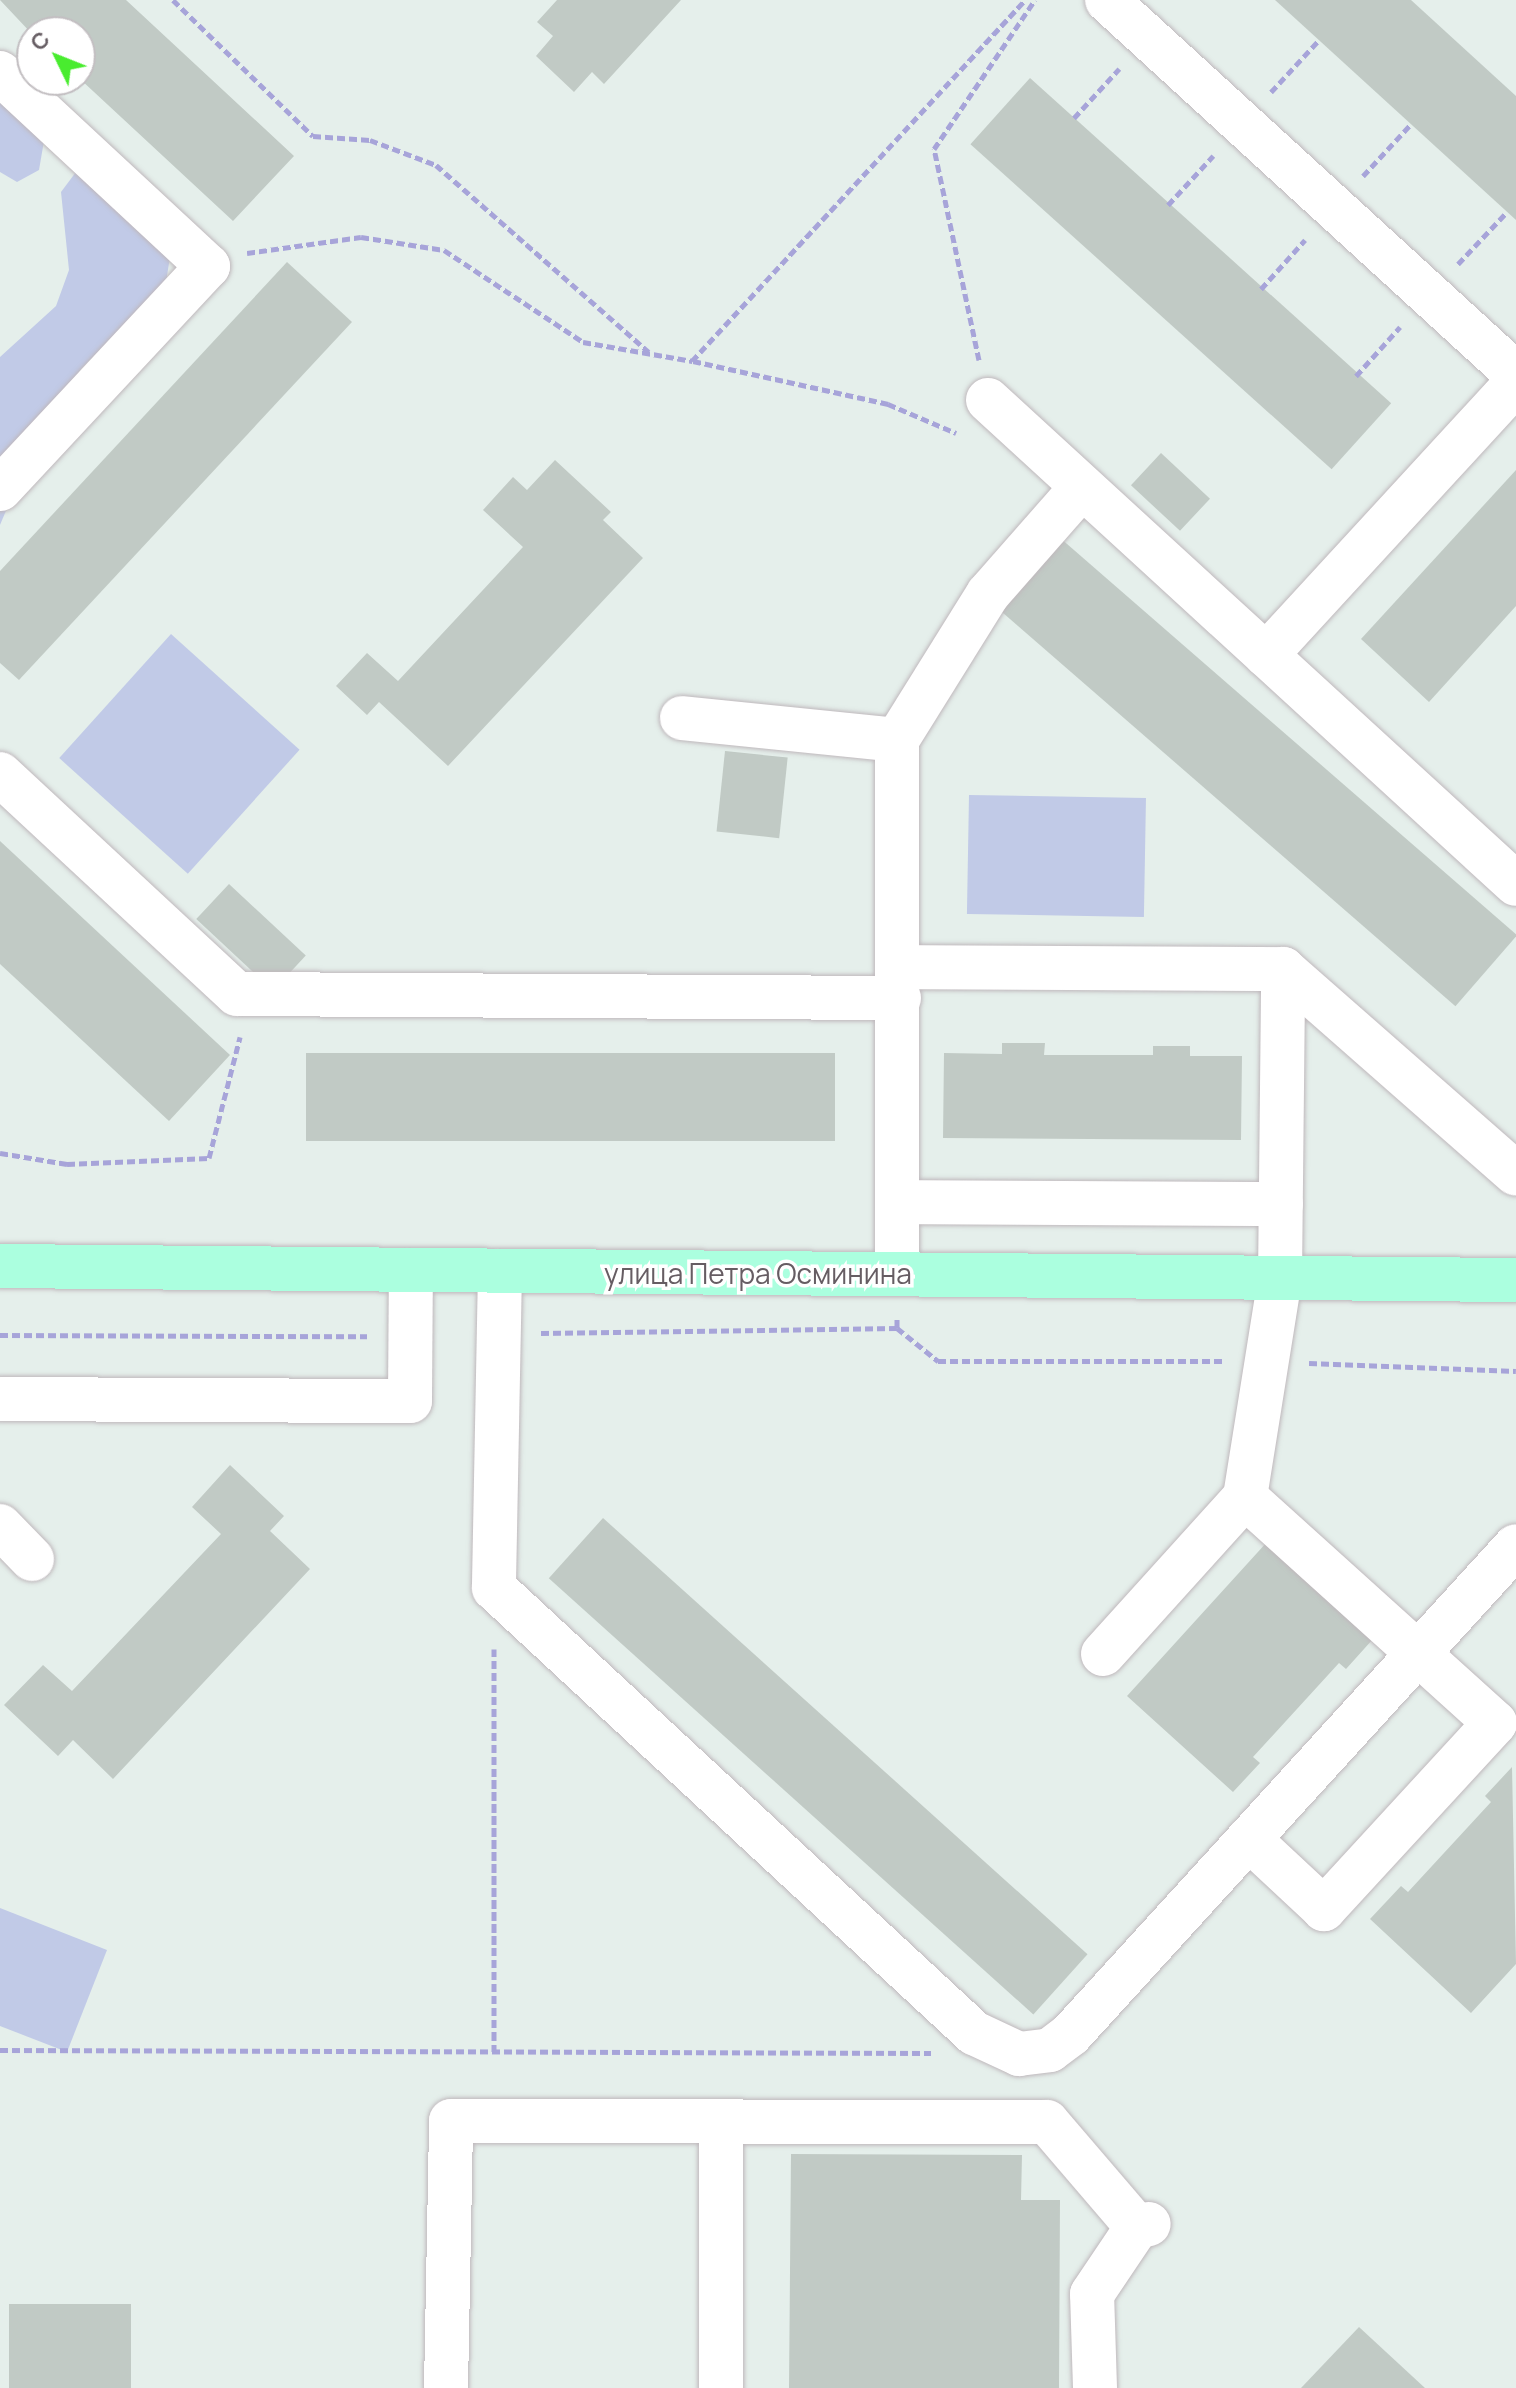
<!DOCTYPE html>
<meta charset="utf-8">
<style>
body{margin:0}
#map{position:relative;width:1516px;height:2388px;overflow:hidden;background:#e5efeb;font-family:Manrope,sans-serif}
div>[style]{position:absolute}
.green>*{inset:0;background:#c1cae7;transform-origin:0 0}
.building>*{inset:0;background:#c1cac5;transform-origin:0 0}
.path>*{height:5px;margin-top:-2.5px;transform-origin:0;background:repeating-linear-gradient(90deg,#a7a4d9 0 8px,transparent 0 12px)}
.roads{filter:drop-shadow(0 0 2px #bfb8bc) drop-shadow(0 0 2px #bfb8bc)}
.minor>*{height:44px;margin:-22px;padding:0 22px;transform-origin:22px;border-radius:22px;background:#fff}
.major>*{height:44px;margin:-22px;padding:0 22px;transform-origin:22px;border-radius:22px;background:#abffdf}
span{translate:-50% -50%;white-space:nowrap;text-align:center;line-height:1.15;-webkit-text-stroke:7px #fff;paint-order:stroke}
.street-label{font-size:28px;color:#665d63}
.north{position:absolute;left:16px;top:16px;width:80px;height:80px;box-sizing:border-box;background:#fff;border:2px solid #c2bec1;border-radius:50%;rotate:313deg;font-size:22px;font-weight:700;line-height:32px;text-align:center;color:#665d63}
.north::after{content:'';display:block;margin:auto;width:28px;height:36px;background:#49ec2f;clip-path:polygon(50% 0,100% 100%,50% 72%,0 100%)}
</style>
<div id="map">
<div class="green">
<i style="clip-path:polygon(0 69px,45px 135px,39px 170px,17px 182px,0 172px)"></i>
<i style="clip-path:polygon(79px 168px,170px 257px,166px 282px,81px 369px,39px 432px,0 525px,0 357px,56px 306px,69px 270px,61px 192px)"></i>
<i style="left:171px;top:634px;width:173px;height:167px;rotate:42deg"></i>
<i style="left:969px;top:795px;width:177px;height:119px;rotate:1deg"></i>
<i style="clip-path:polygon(0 1908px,107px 1950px,67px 2052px,0 2026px)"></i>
</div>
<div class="building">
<i style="clip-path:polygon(0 0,126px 0,294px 156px,233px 221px,80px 79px,80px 32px,32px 34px)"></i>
<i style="clip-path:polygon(557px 0,681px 0,604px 84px,592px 72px,574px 92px,536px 56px,553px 36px,537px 22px)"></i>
<i style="clip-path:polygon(1275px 0,1411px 0,1516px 96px,1516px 220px)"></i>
<i style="left:1030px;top:78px;width:486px;height:89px;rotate:42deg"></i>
<i style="clip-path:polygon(287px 262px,352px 322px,19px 680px,0 663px,0 571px)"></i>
<i style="left:1161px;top:453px;width:67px;height:44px;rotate:43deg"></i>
<i style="clip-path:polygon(555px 460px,611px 512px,603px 520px,643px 558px,448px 766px,379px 702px,367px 715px,336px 686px,367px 653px,398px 681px,523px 547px,483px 510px,513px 477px,527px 490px)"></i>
<i style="clip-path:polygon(1516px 470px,1516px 606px,1429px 702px,1361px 639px)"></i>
<i style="left:1059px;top:537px;width:607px;height:94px;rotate:41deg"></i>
<i style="left:725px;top:751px;width:63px;height:81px;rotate:6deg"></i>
<i style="clip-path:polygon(0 841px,230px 1055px,169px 1121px,0 964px)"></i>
<i style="left:229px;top:884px;width:105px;height:48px;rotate:43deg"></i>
<i style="clip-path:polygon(1002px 1043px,1045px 1043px,1044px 1055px,1153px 1055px,1153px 1046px,1190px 1046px,1190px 1056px,1242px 1056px,1241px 1140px,943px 1138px,944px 1053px,1002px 1054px)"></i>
<i style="left:306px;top:1053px;width:529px;height:88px"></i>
<i style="clip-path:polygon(230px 1465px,284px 1516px,270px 1531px,310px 1569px,113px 1779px,73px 1740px,58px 1756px,4px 1705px,43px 1665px,72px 1691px,221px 1534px,192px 1507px)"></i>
<i style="left:603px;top:1518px;width:652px;height:81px;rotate:42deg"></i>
<i style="clip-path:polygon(1267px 1542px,1373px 1639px,1346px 1669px,1339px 1663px,1253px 1757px,1260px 1763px,1233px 1792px,1127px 1696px)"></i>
<i style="clip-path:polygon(1512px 1767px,1516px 1964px,1471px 2013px,1370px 1919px,1401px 1886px,1408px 1892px,1491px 1802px,1485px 1796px)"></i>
<i style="clip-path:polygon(791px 2154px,1022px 2155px,1021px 2200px,1060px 2200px,1059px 2388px,789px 2388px)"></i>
<i style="left:9px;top:2304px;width:122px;height:84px"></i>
<i style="clip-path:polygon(1359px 2327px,1425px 2388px,1301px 2388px)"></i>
</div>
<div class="path">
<i style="left:173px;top:0;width:195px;rotate:44.2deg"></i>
<i style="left:313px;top:136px;width:57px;rotate:4deg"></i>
<i style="left:370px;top:140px;width:71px;rotate:20.7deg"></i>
<i style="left:436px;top:165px;width:283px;rotate:41.3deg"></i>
<i style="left:1271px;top:92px;width:71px;rotate:-47.3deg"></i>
<i style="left:1074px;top:118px;width:67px;rotate:-47.4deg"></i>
<i style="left:1363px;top:176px;width:71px;rotate:-47.3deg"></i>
<i style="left:1168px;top:205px;width:67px;rotate:-47.4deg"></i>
<i style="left:247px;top:253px;width:115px;rotate:-8deg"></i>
<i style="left:361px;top:237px;width:84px;rotate:8.9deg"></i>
<i style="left:444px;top:250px;width:167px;rotate:33.5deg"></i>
<i style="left:583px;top:342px;width:111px;rotate:9.9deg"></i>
<i style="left:692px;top:361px;width:491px;rotate:-47.3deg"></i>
<i style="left:1458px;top:264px;width:71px;rotate:-46.7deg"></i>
<i style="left:1261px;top:289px;width:66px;rotate:-48.1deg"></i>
<i style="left:979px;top:360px;width:216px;rotate:-102deg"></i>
<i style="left:934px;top:149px;width:180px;rotate:-55.9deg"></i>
<i style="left:693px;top:361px;width:200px;rotate:12.4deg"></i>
<i style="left:888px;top:404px;width:74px;rotate:23.1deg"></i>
<i style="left:1356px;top:376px;width:66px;rotate:-48.1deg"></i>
<i style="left:0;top:1153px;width:68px;rotate:9.3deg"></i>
<i style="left:67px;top:1164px;width:142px;rotate:-2.4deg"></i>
<i style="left:209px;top:1158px;width:125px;rotate:-75.6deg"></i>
<i style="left:897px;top:1328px;width:53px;rotate:38.8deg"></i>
<i style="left:938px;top:1361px;width:285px"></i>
<i style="left:541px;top:1333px;width:356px;rotate:-0.8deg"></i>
<i style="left:897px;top:1328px;width:9px;rotate:-90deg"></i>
<i style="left:0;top:1335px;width:367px;rotate:0.2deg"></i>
<i style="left:1309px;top:1363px;width:207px;rotate:2.2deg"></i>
<i style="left:0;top:2050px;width:931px;rotate:0.18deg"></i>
<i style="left:494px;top:2052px;width:403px;rotate:-90deg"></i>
</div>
<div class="roads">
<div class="minor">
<i style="left:1107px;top:0;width:554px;rotate:42.44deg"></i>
<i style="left:0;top:73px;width:284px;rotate:42.9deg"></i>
<i style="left:208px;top:266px;width:305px;rotate:133deg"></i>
<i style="left:988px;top:400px;width:716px;rotate:42.51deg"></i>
<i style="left:1266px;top:655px;width:369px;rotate:-47.4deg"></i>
<i style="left:682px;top:718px;width:216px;rotate:5.8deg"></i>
<i style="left:0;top:774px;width:323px;rotate:42.9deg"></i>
<i style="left:237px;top:994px;width:662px;rotate:0.35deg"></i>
<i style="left:899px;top:967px;width:384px;rotate:0.3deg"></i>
<i style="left:1283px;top:969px;width:310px;rotate:41.3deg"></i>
<i style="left:897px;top:1202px;width:384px;rotate:0.3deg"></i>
<i style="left:500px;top:1271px;width:317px;rotate:91.1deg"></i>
<i style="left:494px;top:1588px;width:655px;rotate:42.83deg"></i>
<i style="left:974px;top:2033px;width:50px;rotate:25deg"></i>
<i style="left:1019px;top:2054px;width:31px;rotate:-7deg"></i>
<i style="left:1050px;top:2050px;width:26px;rotate:-37deg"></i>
<i style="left:1071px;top:2034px;width:660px;rotate:-47.64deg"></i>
<i style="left:897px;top:1274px;width:534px;rotate:-90deg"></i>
<i style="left:897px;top:740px;width:172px;rotate:-58.1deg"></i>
<i style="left:988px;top:594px;width:142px;rotate:-48.7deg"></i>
<i style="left:0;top:1399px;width:410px;rotate:0.3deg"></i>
<i style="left:410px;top:1401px;width:131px;rotate:-89.6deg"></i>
<i style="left:1245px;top:1497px;width:222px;rotate:-80.9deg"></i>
<i style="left:1280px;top:1278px;width:309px;rotate:-89.4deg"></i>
<i style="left:0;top:1526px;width:46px;rotate:45.9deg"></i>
<i style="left:1103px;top:1654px;width:212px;rotate:-47.9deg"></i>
<i style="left:1245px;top:1497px;width:337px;rotate:42.1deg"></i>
<i style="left:1495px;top:1723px;width:253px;rotate:132.6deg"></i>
<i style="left:1324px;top:1909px;width:103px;rotate:-137deg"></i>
<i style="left:446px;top:2388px;width:267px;rotate:-88.9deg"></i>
<i style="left:451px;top:2121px;width:596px;rotate:0.1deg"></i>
<i style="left:1047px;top:2122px;width:138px;rotate:49.4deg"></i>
<i style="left:721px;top:2388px;width:264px;rotate:-90deg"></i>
<i style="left:1095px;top:2388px;width:94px;rotate:-91.8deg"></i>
<i style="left:1092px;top:2294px;width:81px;rotate:-56.1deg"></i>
<i style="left:1137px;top:2227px;width:12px;rotate:-14deg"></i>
</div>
<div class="major">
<i style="left:0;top:1266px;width:1516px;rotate:0.53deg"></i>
</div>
</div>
<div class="street-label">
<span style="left:758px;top:1273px">улица Петра Осминина</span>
</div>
<div class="north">С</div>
</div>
